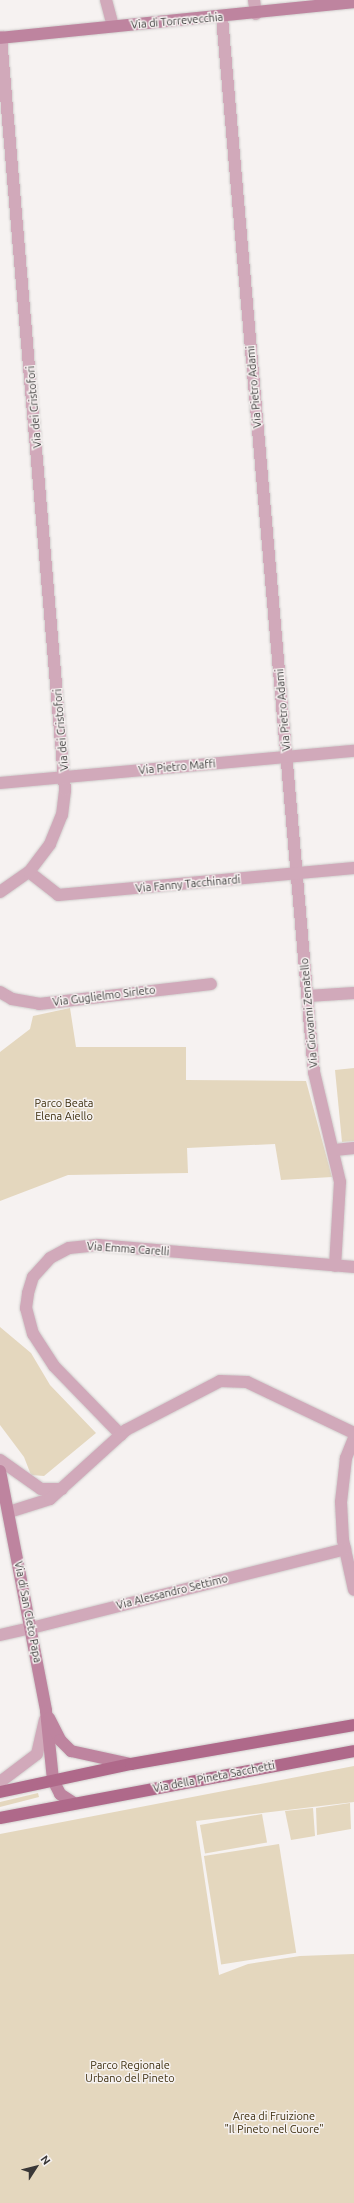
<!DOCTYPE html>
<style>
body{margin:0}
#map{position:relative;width:354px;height:2203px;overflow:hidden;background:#f6f2f1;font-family:Ubuntu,sans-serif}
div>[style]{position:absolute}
.green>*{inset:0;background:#e4d7be;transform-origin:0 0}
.roads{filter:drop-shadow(0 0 1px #d0cdcc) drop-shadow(0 0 1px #d0cdcc)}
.minor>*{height:12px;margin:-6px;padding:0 6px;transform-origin:6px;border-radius:6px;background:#d1a9ba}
.tertiary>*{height:12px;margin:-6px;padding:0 6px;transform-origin:6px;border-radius:6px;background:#d1a9ba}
.secondary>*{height:12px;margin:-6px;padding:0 6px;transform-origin:6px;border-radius:6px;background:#be849f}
.primary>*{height:12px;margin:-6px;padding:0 6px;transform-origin:6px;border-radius:6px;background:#af698a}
span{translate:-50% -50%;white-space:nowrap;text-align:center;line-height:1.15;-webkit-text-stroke:3px #f6f2f1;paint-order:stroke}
.street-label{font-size:11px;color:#393737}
.park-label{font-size:11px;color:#3d2e0e}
.north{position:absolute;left:16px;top:2147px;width:40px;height:40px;-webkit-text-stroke:3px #f6f2f1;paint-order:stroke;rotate:54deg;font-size:11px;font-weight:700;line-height:16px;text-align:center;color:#393737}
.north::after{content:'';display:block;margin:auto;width:14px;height:18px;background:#393737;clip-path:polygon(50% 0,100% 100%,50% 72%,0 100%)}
</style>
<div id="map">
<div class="green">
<i style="clip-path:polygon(70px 1008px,76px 1047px,186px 1047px,186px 1080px,306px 1081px,332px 1177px,281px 1180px,275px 1144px,187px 1148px,188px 1173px,68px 1175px,0 1201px,0 1052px,30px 1029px,33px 1016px)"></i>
<i style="clip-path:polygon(354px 1068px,354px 1141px,342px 1142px,335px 1070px)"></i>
<i style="clip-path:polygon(0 1327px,31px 1353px,50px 1385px,96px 1433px,44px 1476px,31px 1475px,24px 1457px,0 1425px)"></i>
<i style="clip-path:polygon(354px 1766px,354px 1802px,196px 1821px,219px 1975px,248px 1964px,300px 1956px,354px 1954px,354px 2203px,0 2203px,0 1834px)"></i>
<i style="clip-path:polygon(38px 1793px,39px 1797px,0 1807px,0 1802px)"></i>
<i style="clip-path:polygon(350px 1803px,351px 1829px,317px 1835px,316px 1808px)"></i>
<i style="clip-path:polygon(313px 1808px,315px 1836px,291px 1840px,285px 1811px)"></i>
<i style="left:262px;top:1814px;width:29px;height:63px;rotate:80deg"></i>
<i style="left:279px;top:1844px;width:110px;height:76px;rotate:81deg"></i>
</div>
<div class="roads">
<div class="minor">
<i style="left:106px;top:0;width:27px;rotate:75deg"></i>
<i style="left:254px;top:0;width:14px;rotate:82deg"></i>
<i style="left:222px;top:17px;width:1059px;rotate:85.02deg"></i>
<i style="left:314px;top:1072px;width:113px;rotate:76.7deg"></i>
<i style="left:340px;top:1182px;width:84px;rotate:93.4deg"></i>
<i style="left:29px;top:872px;width:37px;rotate:38deg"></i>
<i style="left:58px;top:895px;width:297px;rotate:-5.2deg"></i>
<i style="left:0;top:892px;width:35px;rotate:-35deg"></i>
<i style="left:29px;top:872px;width:35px;rotate:-53deg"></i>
<i style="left:50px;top:844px;width:31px;rotate:-68deg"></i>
<i style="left:62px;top:815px;width:25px;rotate:-83deg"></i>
<i style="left:65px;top:790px;width:756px;rotate:-94.86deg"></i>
<i style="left:0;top:992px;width:14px;rotate:30deg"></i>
<i style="left:12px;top:999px;width:27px;rotate:10deg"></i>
<i style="left:39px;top:1004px;width:173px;rotate:-6.6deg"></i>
<i style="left:308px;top:996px;width:46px;rotate:-3.7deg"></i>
<i style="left:335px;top:1150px;width:19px;rotate:-6deg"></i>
<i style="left:121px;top:1435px;width:96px;rotate:-134.2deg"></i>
<i style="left:54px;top:1366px;width:38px;rotate:-123deg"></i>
<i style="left:33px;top:1334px;width:27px;rotate:-105deg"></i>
<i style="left:26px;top:1308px;width:15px;rotate:-82deg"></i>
<i style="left:28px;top:1293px;width:17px;rotate:-73deg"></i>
<i style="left:33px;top:1277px;width:25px;rotate:-48deg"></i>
<i style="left:50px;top:1258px;width:21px;rotate:-28deg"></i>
<i style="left:69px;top:1248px;width:29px;rotate:-6deg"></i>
<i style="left:98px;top:1245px;width:257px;rotate:4.9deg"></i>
<i style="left:0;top:1635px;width:32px;rotate:-13deg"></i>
<i style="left:0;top:1782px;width:46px;rotate:-37.1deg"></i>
<i style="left:37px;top:1754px;width:35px;rotate:-77deg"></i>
</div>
<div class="tertiary">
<i style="left:0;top:783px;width:355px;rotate:-5.2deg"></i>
<i style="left:354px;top:1438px;width:22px;rotate:112deg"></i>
<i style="left:346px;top:1458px;width:44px;rotate:96.5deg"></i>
<i style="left:341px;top:1502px;width:38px;rotate:87deg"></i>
<i style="left:343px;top:1540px;width:51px;rotate:77.6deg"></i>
<i style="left:0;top:1460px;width:50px;rotate:35.3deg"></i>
<i style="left:41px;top:1489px;width:21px"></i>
<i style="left:9px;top:1512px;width:43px;rotate:-17.6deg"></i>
<i style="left:50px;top:1499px;width:103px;rotate:-42.2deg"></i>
<i style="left:126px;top:1430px;width:106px;rotate:-27.5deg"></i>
<i style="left:220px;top:1381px;width:27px;rotate:2deg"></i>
<i style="left:247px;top:1382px;width:119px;rotate:25.5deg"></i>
<i style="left:31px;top:1628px;width:324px;rotate:-14.1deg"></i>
</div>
<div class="secondary">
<i style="left:0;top:38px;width:356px;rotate:-5.8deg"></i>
<i style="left:0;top:1471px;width:244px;rotate:79.1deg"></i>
<i style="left:46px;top:1711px;width:69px;rotate:84.2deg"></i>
<i style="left:53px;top:1780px;width:16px;rotate:63deg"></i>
<i style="left:60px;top:1794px;width:17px;rotate:33deg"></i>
<i style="left:49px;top:1718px;width:25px;rotate:63deg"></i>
<i style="left:60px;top:1740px;width:16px;rotate:45deg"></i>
<i style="left:71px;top:1751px;width:60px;rotate:12.4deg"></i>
</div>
<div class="primary">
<i style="left:0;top:1792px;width:134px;rotate:-12.1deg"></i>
<i style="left:131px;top:1764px;width:226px;rotate:-9.9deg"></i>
<i style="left:0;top:1818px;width:360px;rotate:-10.7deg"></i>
</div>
</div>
<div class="street-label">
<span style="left:177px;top:21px;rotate:-5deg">Via di Torrevecchia</span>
<span style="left:254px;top:387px;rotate:-95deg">Via Pietro Adami</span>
<span style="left:34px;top:407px;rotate:-95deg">Via dei Cristofori</span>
<span style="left:283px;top:710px;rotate:-95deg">Via Pietro Adami</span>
<span style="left:61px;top:730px;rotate:-95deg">Via dei Cristofori</span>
<span style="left:177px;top:767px;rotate:-5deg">Via Pietro Maffi</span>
<span style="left:188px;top:884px;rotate:-5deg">Via Fanny Tacchinardi</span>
<span style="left:104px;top:996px;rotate:-7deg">Via Guglielmo Sirleto</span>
<span style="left:309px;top:1013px;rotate:-95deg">Via Giovanni Zenatello</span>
<span style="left:128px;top:1249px;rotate:4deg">Via Emma Carelli</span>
<span style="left:172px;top:1592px;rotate:-14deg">Via Alessandro Settimo</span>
<span style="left:28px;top:1612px;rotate:79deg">Via di San Cleto Papa</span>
<span style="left:214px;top:1777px;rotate:-11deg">Via della Pineta Sacchetti</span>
</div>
<div class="park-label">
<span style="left:64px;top:1110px">Parco Beata<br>Elena Aiello</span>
<span style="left:130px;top:2072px">Parco Regionale<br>Urbano del Pineto</span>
<span style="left:274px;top:2123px">Area di Fruizione<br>"Il Pineto nel Cuore"</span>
</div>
<div class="north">N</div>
</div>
